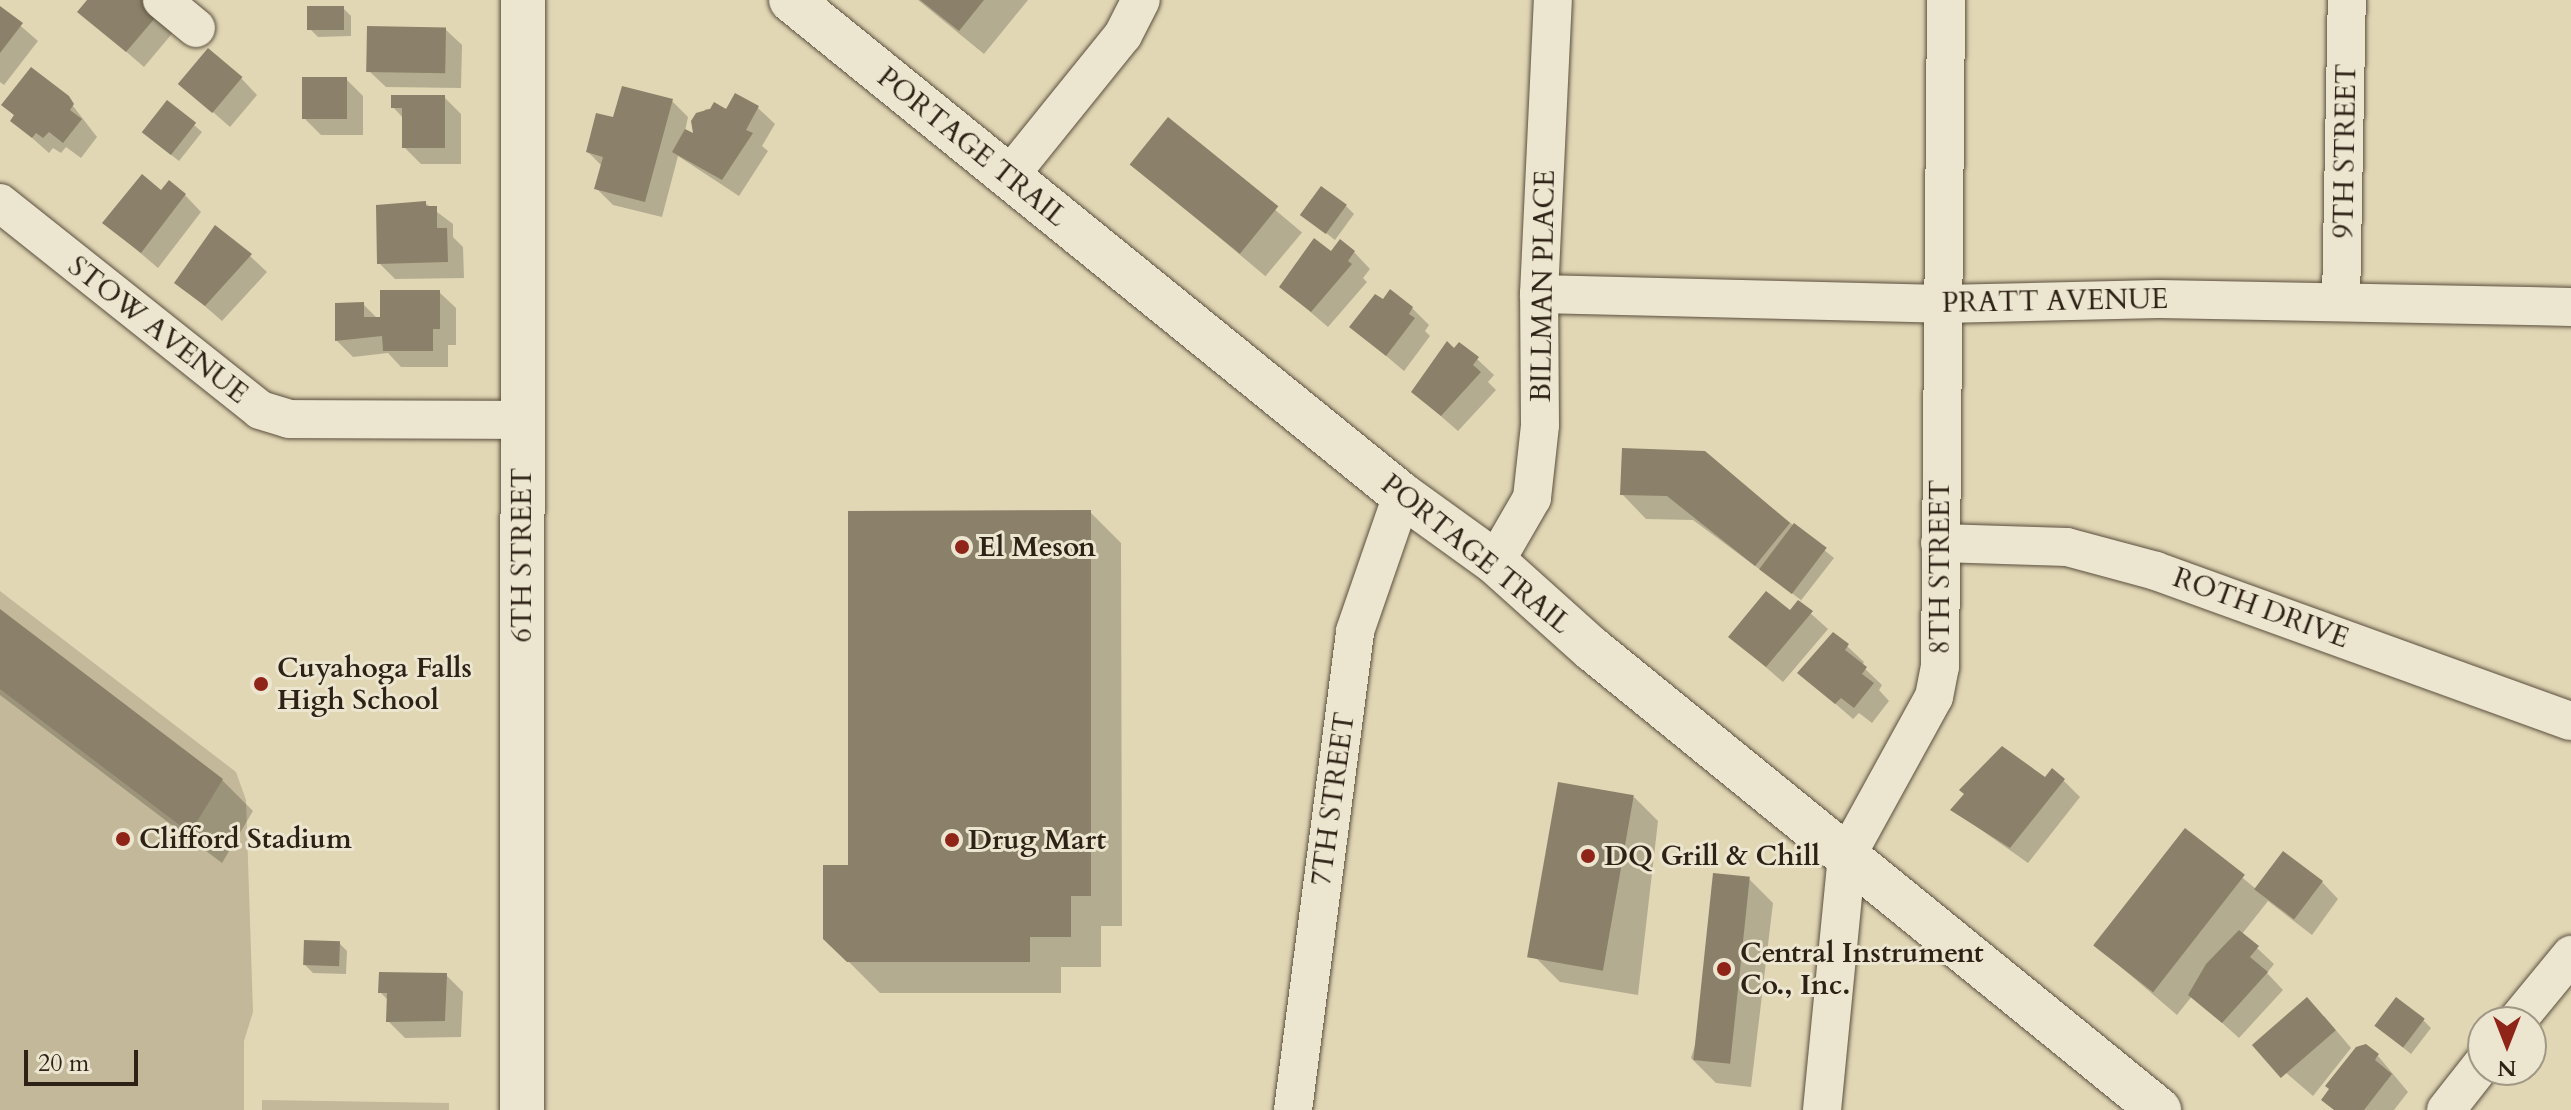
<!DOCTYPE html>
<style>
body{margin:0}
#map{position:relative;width:2571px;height:1110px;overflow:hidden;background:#e1d7b5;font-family:Cardo,serif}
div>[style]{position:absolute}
.green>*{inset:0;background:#c3b89a}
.shadow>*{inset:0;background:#0003;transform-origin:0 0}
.building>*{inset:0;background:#8b8069;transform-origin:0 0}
.roads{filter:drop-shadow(0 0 2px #5b4f3e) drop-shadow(0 0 2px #5b4f3e)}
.street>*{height:38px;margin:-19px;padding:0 19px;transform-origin:19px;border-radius:19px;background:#ece5cf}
.secondary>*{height:44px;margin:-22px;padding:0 22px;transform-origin:22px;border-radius:22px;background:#ece5cf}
.dots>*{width:22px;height:22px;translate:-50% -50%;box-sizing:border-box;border:4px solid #ece5cf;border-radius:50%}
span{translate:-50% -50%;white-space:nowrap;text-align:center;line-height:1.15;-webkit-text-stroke:6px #ece5cf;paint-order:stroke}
.street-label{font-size:28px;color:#2e2216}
.poi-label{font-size:28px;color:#2e2216;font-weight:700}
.left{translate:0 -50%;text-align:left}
.north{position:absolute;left:2467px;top:1006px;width:80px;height:80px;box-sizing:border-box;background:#ece5cf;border:2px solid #a09785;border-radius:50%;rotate:180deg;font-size:22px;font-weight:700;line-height:32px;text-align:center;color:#2e2216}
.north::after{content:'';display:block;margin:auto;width:28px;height:36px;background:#8f2418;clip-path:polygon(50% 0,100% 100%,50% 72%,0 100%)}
.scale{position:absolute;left:24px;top:1050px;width:114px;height:36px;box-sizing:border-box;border:4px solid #2e2216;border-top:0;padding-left:10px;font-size:24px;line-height:28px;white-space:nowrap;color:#2e2216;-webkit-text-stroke:6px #ece5cf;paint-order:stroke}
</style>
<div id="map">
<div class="green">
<i style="clip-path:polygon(0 591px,236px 772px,246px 800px,253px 1012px,244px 1041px,244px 1110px,0 1110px)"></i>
<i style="clip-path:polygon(262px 1100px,449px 1103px,449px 1110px,262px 1110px)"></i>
</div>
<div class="shadow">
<i style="clip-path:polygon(90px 0,145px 0,176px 29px,144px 67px,80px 12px)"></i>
<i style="clip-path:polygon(918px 0,1028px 0,984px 54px)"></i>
<i style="clip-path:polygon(0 8px,38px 41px,4px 85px,0 82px)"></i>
<i style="clip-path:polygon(343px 8px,351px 16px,351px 36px,318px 37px,310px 29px)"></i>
<i style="clip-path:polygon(445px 29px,462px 45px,461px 88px,386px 87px,369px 71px)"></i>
<i style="clip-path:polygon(241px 78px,257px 95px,230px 127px,181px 84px)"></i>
<i style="clip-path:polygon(346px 79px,363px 96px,363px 135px,321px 135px,304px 118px)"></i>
<i style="clip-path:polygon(444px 97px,461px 114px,461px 164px,421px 164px,404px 147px,404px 119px,393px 107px)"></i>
<i style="clip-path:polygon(672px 101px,688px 117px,685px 131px,696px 137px,693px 121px,706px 109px,758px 108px,775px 124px,762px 146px,768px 151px,739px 196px,678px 156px,662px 217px,613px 205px,596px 188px,602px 166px,588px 152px,615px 120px)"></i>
<i style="clip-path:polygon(4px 105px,73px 106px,97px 137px,81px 158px,66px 147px,61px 153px,53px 148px,49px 153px,12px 120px,15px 116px)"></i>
<i style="left:1168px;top:120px;width:175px;height:57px;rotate:40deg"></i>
<i style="clip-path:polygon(194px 125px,202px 132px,179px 161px,153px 141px)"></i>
<i style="clip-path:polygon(162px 193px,185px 195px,201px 212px,158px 268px,105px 223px)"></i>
<i style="clip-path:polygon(425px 203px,453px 224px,453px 237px,463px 247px,464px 278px,395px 279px,379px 263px)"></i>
<i style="clip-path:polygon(1346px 206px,1354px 214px,1335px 240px,1303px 215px)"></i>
<i style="clip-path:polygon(1354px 252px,1370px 269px,1363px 278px,1367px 282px,1328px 327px,1281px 287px,1332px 254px)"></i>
<i style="clip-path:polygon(250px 256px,267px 272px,222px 321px,177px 282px)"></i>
<i style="clip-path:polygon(439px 292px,456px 308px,456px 345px,448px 345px,448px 367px,401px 367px,388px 353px,353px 357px,336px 340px,363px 304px,378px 319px)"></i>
<i style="clip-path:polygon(1412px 308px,1429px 325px,1425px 331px,1430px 336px,1404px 371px,1352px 327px)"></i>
<i style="clip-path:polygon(1455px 350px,1477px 359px,1494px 375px,1488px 382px,1496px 390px,1458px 431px,1413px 392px)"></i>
<i style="clip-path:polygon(1704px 453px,1834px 558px,1799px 603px,1828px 629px,1783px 682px,1731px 637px,1791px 613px,1801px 600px,1693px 520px,1646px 519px,1622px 494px)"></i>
<i style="clip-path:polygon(1090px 512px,1121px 543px,1122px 926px,1101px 926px,1101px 967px,1061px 967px,1061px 993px,880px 993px,825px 938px,850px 867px)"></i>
<i style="clip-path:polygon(0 611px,222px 780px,253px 811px,222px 863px,0 695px)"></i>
<i style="clip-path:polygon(1834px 634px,1864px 662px,1862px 666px,1882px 685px,1879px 690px,1889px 701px,1872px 723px,1859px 713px,1853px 719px,1800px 673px)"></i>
<i style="clip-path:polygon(2045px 780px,2063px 780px,2080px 797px,2028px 863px,1953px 810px)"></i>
<i style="clip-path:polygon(1634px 797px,1658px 821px,1638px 995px,1560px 982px,1536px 958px)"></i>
<i style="clip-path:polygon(2185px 830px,2256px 889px,2322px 882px,2338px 899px,2312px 935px,2268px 901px,2242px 934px,2274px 964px,2267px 973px,2283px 990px,2239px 1038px,2192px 996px,2177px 1015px,2094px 944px)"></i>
<i style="clip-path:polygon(1749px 879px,1773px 903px,1751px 1087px,1716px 1083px,1691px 1058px)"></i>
<i style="clip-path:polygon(339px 943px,347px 951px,346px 974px,313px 973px,305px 965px)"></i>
<i style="clip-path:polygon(446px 975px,463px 992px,461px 1037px,405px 1038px,388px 1021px,389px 1001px,380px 992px)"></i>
<i style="clip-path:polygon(2324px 1016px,2351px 1048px,2313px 1096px,2264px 1054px)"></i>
<i style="clip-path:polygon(2423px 1020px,2431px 1028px,2411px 1054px,2384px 1032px)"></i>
<i style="clip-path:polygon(2378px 1056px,2408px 1092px,2394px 1110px,2334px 1110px)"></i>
</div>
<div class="building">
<i style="clip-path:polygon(87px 0,148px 0,161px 11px,126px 52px,77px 12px)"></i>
<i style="clip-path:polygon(920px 0,984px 0,959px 31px)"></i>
<i style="clip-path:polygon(0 6px,23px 23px,0 53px)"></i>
<i style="left:307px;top:6px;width:37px;height:24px"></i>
<i style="left:367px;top:26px;width:79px;height:46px;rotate:1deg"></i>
<i style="left:208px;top:48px;width:45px;height:47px;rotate:40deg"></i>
<i style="clip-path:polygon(31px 67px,69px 96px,74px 104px,70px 110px,82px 119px,63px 143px,49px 132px,43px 138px,36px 133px,32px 138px,10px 121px,14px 115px,1px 105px)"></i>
<i style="left:302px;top:77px;width:45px;height:42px"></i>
<i style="clip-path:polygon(622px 86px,673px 99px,645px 202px,594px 189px,603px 157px,586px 152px,596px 113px,613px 117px)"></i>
<i style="clip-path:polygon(735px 93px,759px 106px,746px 130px,753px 133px,722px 180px,672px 152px,685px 129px,693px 133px,691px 121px,696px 113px,710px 109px,714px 102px,726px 109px)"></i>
<i style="clip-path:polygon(391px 95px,445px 95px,445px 148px,402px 148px,402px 108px,391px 108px)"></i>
<i style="left:167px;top:100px;width:37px;height:41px;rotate:38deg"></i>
<i style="left:1168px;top:117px;width:142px;height:61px;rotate:39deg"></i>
<i style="clip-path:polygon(142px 174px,161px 190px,169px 180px,186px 194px,141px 253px,102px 223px)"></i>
<i style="left:1321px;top:186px;width:32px;height:36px;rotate:36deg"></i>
<i style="clip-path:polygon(426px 201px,426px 206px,437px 206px,437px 228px,447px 228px,448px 262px,377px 264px,376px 205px)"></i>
<i style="clip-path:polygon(215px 225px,252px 254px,205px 306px,174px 283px)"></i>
<i style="clip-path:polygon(1314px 238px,1331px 251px,1340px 239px,1355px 251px,1348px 261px,1352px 264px,1311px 312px,1279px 287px)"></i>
<i style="clip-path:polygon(1390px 289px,1413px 307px,1409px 314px,1415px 318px,1386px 356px,1349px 327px,1375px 294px,1383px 299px)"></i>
<i style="clip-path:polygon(380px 290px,440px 290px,440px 329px,433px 329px,433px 351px,383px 351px,382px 336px,335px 341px,335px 303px,364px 302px,364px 317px,380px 317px)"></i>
<i style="clip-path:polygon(1447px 341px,1454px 348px,1459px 342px,1479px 357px,1473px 365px,1481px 372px,1441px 416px,1411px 392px)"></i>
<i style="clip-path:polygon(1622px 448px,1705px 451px,1790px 523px,1755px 566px,1667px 496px,1620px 495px)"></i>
<i style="clip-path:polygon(1091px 510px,1091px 896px,1071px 896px,1071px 937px,1030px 937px,1030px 962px,847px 962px,823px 939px,823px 865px,848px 865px,848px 511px)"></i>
<i style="left:1794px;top:523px;width:41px;height:58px;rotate:37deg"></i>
<i style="clip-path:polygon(1766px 591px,1790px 610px,1798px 600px,1813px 611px,1766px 667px,1728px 637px)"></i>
<i style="clip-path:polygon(0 609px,223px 779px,190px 833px,0 689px)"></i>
<i style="clip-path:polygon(1833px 632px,1849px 644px,1845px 650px,1867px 667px,1862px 674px,1874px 683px,1854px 708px,1841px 698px,1835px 704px,1797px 673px)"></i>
<i style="clip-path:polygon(2002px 746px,2045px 777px,2052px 768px,2065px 779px,2010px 848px,1950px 810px,1964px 794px,1959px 790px)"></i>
<i style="left:1558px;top:782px;width:77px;height:178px;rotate:10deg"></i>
<i style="left:2185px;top:828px;width:76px;height:149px;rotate:38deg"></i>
<i style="left:2283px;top:851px;width:50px;height:48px;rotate:37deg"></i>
<i style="left:1713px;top:873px;width:37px;height:188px;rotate:6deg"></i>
<i style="clip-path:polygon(2239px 930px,2259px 946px,2250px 957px,2268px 972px,2222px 1023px,2188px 995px,2206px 964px)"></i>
<i style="left:304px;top:940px;width:36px;height:25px;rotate:2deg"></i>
<i style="clip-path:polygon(379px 972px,447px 973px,445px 1021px,386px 1022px,387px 993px,378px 993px)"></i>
<i style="left:2307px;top:997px;width:44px;height:73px;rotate:49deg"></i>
<i style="left:2396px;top:997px;width:36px;height:36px;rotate:37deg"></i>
<i style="clip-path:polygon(2366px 1044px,2379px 1054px,2375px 1060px,2392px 1074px,2364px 1110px,2334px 1110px,2321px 1100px,2329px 1089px,2325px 1086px,2356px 1047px)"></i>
</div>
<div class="roads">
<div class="street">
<i style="left:162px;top:0;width:44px;rotate:39.5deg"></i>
<i style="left:1010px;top:175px;width:180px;rotate:-51.1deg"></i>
<i style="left:1123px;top:35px;width:39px;rotate:-63deg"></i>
<i style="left:0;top:203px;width:332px;rotate:38.5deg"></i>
<i style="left:260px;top:410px;width:30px;rotate:17deg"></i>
<i style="left:289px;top:419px;width:233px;rotate:0.2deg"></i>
<i style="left:1539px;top:294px;width:404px;rotate:1.4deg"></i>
<i style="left:1943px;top:304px;width:216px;rotate:-1.3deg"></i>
<i style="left:2159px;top:299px;width:412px;rotate:1.1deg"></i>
<i style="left:2341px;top:302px;width:302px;rotate:-88.9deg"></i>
<i style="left:1940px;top:543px;width:127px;rotate:1.8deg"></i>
<i style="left:2067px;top:547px;width:92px;rotate:15.1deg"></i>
<i style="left:2156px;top:571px;width:441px;rotate:19.9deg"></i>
<i style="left:1495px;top:562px;width:74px;rotate:-60deg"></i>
<i style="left:1532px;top:498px;width:73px;rotate:-83.7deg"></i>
<i style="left:1540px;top:425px;width:131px;rotate:-90.4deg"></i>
<i style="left:1539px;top:294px;width:294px;rotate:-87.3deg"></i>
<i style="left:2516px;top:1022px;width:87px;rotate:-50.6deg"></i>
<i style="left:1293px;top:1110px;width:483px;rotate:-82.6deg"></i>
<i style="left:1355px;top:631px;width:144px;rotate:-70.9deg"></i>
<i style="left:1822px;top:1110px;width:256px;rotate:-84.4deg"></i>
<i style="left:1847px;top:855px;width:180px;rotate:-61.2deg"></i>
<i style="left:1934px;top:697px;width:31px;rotate:-79deg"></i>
<i style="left:1940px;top:667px;width:667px;rotate:-89.48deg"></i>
<i style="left:2446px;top:1110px;width:60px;rotate:-51.8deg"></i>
</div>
<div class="secondary">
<i style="left:791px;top:0;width:786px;rotate:39.01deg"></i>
<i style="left:1402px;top:495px;width:115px;rotate:35.8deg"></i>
<i style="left:1495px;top:562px;width:130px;rotate:41.9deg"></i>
<i style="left:1592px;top:649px;width:731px;rotate:39.11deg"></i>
<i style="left:522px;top:1110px;width:1110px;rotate:-89.95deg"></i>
</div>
</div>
<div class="dots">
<i style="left:962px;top:547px;background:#8f2418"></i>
<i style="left:261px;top:684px;background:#8f2418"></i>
<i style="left:123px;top:839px;background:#8f2418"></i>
<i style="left:952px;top:840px;background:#8f2418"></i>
<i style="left:1588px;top:856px;background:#8f2418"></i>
<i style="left:1724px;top:969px;background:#8f2418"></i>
</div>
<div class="street-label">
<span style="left:972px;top:147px;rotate:39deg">PORTAGE TRAIL</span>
<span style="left:2345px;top:151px;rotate:-89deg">9TH STREET</span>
<span style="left:1543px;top:286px;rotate:-89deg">BILLMAN PLACE</span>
<span style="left:2055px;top:301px;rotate:-1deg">PRATT AVENUE</span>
<span style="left:158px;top:330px;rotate:38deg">STOW AVENUE</span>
<span style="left:1476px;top:554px;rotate:39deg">PORTAGE TRAIL</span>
<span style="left:522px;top:555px;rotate:-90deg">6TH STREET</span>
<span style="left:1940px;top:567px;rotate:-90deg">8TH STREET</span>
<span style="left:2261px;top:608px;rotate:20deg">ROTH DRIVE</span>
<span style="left:1333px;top:799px;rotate:-82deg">7TH STREET</span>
</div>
<div class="poi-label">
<span class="left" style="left:978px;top:547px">El Meson</span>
<span class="left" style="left:277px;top:684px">Cuyahoga Falls<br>High School</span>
<span class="left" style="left:139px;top:839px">Clifford Stadium</span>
<span class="left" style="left:968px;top:840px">Drug Mart</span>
<span class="left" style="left:1604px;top:856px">DQ Grill &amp; Chill</span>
<span class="left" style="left:1740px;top:969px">Central Instrument<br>Co., Inc.</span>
</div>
<div class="north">N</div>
<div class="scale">20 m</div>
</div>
